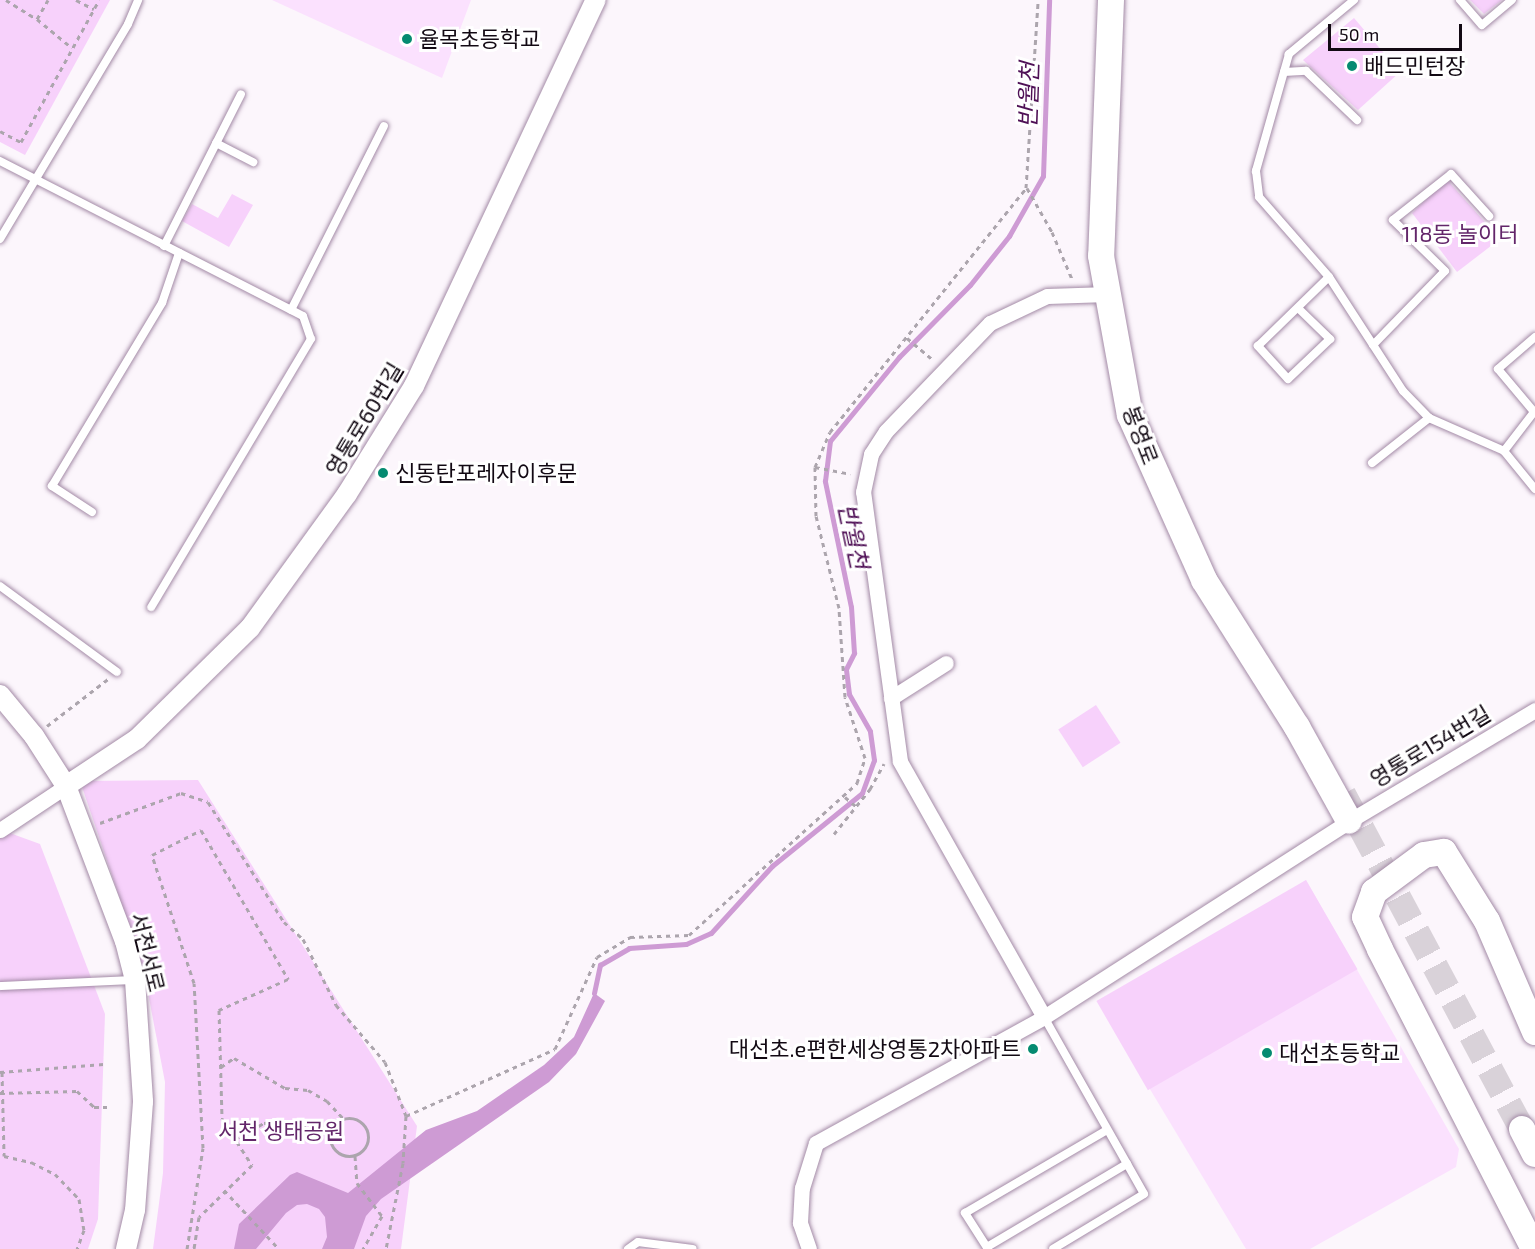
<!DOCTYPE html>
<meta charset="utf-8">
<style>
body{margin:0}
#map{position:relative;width:1535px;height:1249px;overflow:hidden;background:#fcf6fc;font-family:"Exo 2","Noto Sans KR",sans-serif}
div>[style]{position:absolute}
.built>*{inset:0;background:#fbe1fe}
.green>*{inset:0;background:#f7d1fb;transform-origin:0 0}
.water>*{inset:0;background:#ce9bd4}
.stream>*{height:5px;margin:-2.5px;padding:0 2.5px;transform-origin:2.5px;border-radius:2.5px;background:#ce9bd4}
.trunk-tunnel>*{height:26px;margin-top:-13px;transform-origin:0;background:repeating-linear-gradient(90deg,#d9d2d9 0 26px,transparent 0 39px)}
.path>*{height:3px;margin-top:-1.5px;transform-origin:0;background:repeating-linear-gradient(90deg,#aca5ad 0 4.5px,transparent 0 9px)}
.path>.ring{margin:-1.5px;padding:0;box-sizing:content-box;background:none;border:3px solid #aca5ad;border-radius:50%}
.roads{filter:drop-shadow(0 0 2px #a38aa6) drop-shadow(0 0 2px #a38aa6)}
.service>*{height:8px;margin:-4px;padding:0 4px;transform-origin:4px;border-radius:4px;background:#fff}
.minor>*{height:15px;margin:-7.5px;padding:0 7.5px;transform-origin:7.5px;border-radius:7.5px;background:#fff}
.tertiary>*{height:20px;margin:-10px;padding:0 10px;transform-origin:10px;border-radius:10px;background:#fff}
.trunk>*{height:26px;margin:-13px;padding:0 13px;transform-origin:13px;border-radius:13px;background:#fff}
.dots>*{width:16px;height:16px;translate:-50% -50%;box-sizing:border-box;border:3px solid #fff;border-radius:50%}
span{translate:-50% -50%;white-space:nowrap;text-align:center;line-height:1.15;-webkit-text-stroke:6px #fff;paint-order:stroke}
.poi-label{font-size:22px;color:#120913}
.left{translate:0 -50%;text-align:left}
.right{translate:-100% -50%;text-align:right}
.park-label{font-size:22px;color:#63266a}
.street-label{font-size:22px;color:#120913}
.water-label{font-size:24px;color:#4f1056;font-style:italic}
.scale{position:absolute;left:1328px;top:24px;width:134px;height:27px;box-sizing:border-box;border:3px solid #120913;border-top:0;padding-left:8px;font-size:18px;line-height:21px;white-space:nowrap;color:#120913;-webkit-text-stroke:4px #fff;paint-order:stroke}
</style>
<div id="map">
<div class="built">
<i style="clip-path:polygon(272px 0,471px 0,442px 78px)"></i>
<i style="clip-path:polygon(1306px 880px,1459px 1149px,1456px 1167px,1310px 1249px,1246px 1249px,1103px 1011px)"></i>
</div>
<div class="green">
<i style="clip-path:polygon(0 0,110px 0,25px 155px,0 142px)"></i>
<i style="clip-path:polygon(1470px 0,1502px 0,1484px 14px)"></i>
<i style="clip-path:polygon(1354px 18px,1400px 72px,1358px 110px,1303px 60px)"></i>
<i style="clip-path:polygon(1449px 182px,1500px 239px,1457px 272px,1412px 213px,1443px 183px)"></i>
<i style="clip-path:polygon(232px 194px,253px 205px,229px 247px,182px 221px,192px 204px,218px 218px)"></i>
<i style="left:1096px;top:705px;width:45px;height:45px;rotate:57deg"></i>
<i style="clip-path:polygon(198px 780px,417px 1126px,401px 1249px,153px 1249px,163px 1173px,165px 1082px,143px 967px,80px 781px)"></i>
<i style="clip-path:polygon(7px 832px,40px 844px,105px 1014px,98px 1219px,88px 1249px,0 1249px,0 838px)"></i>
<i style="left:1306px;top:880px;width:103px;height:242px;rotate:60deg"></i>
</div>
<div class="water">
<i style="clip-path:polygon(594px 993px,605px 1001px,576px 1054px,549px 1082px,381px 1199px,366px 1216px,354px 1249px,322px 1249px,327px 1237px,325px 1217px,319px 1209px,307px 1204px,297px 1205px,286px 1213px,256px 1249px,234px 1249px,239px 1224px,290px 1175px,297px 1172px,348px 1193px,426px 1130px,477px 1111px,544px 1065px,574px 1037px)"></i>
</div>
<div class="stream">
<i style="left:594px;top:993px;width:29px;rotate:-78deg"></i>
<i style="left:600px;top:965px;width:34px;rotate:-30deg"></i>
<i style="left:629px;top:948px;width:57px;rotate:-4deg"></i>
<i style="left:686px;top:944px;width:27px;rotate:-24deg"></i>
<i style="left:711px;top:933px;width:91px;rotate:-47.7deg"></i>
<i style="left:772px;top:866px;width:116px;rotate:-39deg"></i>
<i style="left:862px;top:793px;width:35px;rotate:-70deg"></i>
<i style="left:874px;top:760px;width:29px;rotate:-98deg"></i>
<i style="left:870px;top:731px;width:43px;rotate:-119.6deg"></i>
<i style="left:849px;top:694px;width:25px;rotate:-97deg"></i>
<i style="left:846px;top:669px;width:18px;rotate:-63deg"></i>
<i style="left:854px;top:653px;width:46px;rotate:-93.7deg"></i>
<i style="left:851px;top:607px;width:129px;rotate:-101.7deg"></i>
<i style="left:825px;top:481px;width:40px;rotate:-82.9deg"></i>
<i style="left:830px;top:441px;width:109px;rotate:-50.6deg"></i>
<i style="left:899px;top:357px;width:101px;rotate:-45.4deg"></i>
<i style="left:970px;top:285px;width:63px;rotate:-51.5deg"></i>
<i style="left:1009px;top:236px;width:69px;rotate:-60.5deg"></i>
<i style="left:1043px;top:176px;width:176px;rotate:-88deg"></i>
</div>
<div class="trunk-tunnel">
<i style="left:1343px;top:794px;width:380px;rotate:61.9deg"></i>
</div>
<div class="path">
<i style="left:6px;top:0;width:36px;rotate:32deg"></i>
<i style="left:37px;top:19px;width:22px;rotate:-60deg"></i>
<i style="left:76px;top:0;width:20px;rotate:27deg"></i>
<i style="left:37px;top:19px;width:45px;rotate:39.6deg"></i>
<i style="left:0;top:131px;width:24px;rotate:28deg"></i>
<i style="left:21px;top:142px;width:162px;rotate:-61.2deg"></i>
<i style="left:1027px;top:188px;width:51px;rotate:60.4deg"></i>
<i style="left:1052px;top:232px;width:51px;rotate:66.9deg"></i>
<i style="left:907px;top:338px;width:34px;rotate:40deg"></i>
<i style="left:815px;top:467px;width:36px;rotate:11deg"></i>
<i style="left:47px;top:726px;width:77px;rotate:-37.6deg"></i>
<i style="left:845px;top:797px;width:16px;rotate:40deg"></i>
<i style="left:100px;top:823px;width:86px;rotate:-20.3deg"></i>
<i style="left:181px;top:793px;width:28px;rotate:18deg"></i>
<i style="left:208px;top:802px;width:142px;rotate:57.7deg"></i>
<i style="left:284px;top:922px;width:25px;rotate:42deg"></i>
<i style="left:303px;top:939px;width:74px;rotate:63.4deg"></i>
<i style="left:336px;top:1005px;width:75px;rotate:49.3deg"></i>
<i style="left:385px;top:1062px;width:58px;rotate:68.7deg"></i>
<i style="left:406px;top:1116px;width:47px;rotate:93.7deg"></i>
<i style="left:403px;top:1163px;width:88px;rotate:101.2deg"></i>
<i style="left:834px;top:834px;width:58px;rotate:-51.3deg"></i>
<i style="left:870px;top:789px;width:29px;rotate:-61deg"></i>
<i style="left:221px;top:1067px;width:16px;rotate:-35deg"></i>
<i style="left:234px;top:1058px;width:59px;rotate:30.5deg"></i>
<i style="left:285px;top:1088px;width:23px;rotate:5deg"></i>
<i style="left:308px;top:1090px;width:22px;rotate:30deg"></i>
<i style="left:327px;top:1101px;width:25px;rotate:47deg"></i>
<i style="left:0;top:1072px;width:104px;rotate:-4.4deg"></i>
<i style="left:2px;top:1072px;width:84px;rotate:88.6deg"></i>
<i style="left:4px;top:1156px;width:28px;rotate:13deg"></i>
<i style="left:31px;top:1162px;width:27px;rotate:27deg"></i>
<i style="left:55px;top:1174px;width:35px;rotate:46deg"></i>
<i style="left:79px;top:1199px;width:31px;rotate:81deg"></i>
<i style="left:84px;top:1230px;width:20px;rotate:110deg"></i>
<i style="left:0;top:1093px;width:77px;rotate:-1.5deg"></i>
<i style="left:77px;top:1091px;width:23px;rotate:43deg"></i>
<i style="left:94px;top:1107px;width:13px"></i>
<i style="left:406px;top:1116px;width:163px;rotate:-24.2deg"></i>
<i style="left:555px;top:1049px;width:101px;rotate:-65.5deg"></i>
<i style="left:597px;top:957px;width:39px;rotate:-31deg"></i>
<i style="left:630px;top:937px;width:59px;rotate:-1.9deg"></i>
<i style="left:689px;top:935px;width:227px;rotate:-42.1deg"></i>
<i style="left:857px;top:783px;width:26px;rotate:-72deg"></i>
<i style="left:865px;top:758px;width:64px;rotate:-108.2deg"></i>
<i style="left:845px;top:697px;width:89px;rotate:-93.9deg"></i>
<i style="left:839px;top:608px;width:95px;rotate:-104deg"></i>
<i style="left:816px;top:516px;width:49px;rotate:-91.2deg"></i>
<i style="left:815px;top:467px;width:38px;rotate:-67deg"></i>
<i style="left:830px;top:432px;width:313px;rotate:-51.2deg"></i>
<i style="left:1026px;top:188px;width:188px;rotate:-86.3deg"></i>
<i class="ring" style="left:330px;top:1118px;width:35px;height:35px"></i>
<i style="left:235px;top:1139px;width:33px;rotate:-29deg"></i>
<i style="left:264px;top:1123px;width:20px;rotate:-6deg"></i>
<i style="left:284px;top:1121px;width:47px;rotate:16.1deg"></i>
<i style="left:355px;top:1156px;width:27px;rotate:86deg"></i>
<i style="left:357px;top:1183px;width:41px;rotate:52.9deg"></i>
<i style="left:382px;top:1216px;width:38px;rotate:120deg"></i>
<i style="left:224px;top:1190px;width:81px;rotate:47deg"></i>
<i style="left:187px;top:1249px;width:102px;rotate:-81deg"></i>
<i style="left:203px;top:1148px;width:165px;rotate:-93.1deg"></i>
<i style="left:194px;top:983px;width:135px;rotate:-108.2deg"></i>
<i style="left:152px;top:855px;width:55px;rotate:-27deg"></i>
<i style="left:201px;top:830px;width:173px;rotate:59.7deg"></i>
<i style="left:288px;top:979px;width:76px;rotate:155.8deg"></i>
<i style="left:219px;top:1010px;width:109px;rotate:88.4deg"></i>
<i style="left:222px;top:1119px;width:55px;rotate:56.9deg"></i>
<i style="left:252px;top:1165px;width:74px;rotate:135.5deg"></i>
<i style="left:199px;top:1217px;width:32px;rotate:99deg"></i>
</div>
<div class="roads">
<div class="service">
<i style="left:1354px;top:0;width:85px;rotate:140.3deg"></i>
<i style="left:1289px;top:54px;width:122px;rotate:105.8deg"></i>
<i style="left:1256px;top:171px;width:26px;rotate:83deg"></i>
<i style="left:1259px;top:197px;width:106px;rotate:48.8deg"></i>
<i style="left:1329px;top:277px;width:136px;rotate:57deg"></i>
<i style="left:1403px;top:391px;width:37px;rotate:46deg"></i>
<i style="left:1429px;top:418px;width:82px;rotate:23.7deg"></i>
<i style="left:1504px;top:451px;width:49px;rotate:50.8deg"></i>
<i style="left:1460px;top:0;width:33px;rotate:49deg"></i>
<i style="left:1482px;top:25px;width:39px;rotate:-40deg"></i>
<i style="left:1284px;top:72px;width:22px;rotate:-3deg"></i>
<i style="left:1306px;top:71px;width:71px;rotate:43.9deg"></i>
<i style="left:216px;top:143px;width:42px;rotate:27.2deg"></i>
<i style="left:0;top:161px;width:340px;rotate:27.1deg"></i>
<i style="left:303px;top:316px;width:24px;rotate:71deg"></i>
<i style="left:311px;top:339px;width:312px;rotate:120.8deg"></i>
<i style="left:0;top:239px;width:250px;rotate:-59.2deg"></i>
<i style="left:128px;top:24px;width:26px;rotate:-67deg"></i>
<i style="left:164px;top:246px;width:170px;rotate:-63.1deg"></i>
<i style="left:1298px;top:308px;width:45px;rotate:44.1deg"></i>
<i style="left:1330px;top:339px;width:58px;rotate:136.4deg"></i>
<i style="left:1288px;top:379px;width:45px;rotate:-132.3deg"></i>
<i style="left:1258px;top:346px;width:99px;rotate:-44.2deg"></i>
<i style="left:291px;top:310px;width:206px;rotate:-63.2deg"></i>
<i style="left:1535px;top:337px;width:49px;rotate:139.1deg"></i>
<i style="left:1498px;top:369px;width:57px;rotate:49.9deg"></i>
<i style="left:1373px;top:345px;width:103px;rotate:-45.8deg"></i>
<i style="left:1445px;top:271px;width:73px;rotate:-135.6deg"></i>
<i style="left:1393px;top:220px;width:74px;rotate:-38.4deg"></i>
<i style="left:1451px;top:174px;width:57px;rotate:47.9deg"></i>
<i style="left:1504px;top:451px;width:49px;rotate:-52.4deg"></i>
<i style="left:1372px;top:463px;width:73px;rotate:-38.3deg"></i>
<i style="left:92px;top:512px;width:48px;rotate:-147deg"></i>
<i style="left:52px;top:486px;width:214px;rotate:-59deg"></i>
<i style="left:162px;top:303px;width:53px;rotate:-71.2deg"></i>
<i style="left:0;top:586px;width:145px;rotate:36.3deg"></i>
<i style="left:0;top:986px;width:134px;rotate:-2.6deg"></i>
<i style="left:1044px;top:1017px;width:203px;rotate:60.5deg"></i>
<i style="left:1144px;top:1194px;width:106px;rotate:148.9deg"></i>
<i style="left:987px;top:1247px;width:163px;rotate:-30.7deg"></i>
<i style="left:628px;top:1249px;width:12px;rotate:-35deg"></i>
<i style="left:638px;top:1242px;width:55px;rotate:7.3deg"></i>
<i style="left:988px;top:1249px;width:43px;rotate:-122.6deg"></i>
<i style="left:965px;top:1213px;width:164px;rotate:-30.3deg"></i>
</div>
<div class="minor">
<i style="left:891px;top:698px;width:65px;rotate:-32.5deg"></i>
<i style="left:0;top:830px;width:79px;rotate:-33.7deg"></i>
<i style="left:1044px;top:1017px;width:294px;rotate:-119.4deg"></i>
<i style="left:900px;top:761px;width:272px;rotate:-97.8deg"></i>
<i style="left:863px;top:492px;width:39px;rotate:-78deg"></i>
<i style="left:871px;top:454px;width:27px;rotate:-57deg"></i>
<i style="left:886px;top:431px;width:150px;rotate:-46.1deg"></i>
<i style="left:990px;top:323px;width:63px;rotate:-25.3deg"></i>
<i style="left:1047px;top:296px;width:61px;rotate:-1.9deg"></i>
<i style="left:809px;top:1249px;width:28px;rotate:-109deg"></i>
<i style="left:800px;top:1223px;width:35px;rotate:-87deg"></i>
<i style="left:802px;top:1188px;width:47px;rotate:-72.7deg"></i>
<i style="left:816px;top:1143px;width:260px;rotate:-28.9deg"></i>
<i style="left:1044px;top:1017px;width:363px;rotate:-32.7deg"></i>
<i style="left:1349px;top:821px;width:217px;rotate:-30.8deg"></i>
</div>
<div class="tertiary">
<i style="left:0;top:695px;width:53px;rotate:50.3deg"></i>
<i style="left:34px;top:736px;width:59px;rotate:57.4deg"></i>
<i style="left:66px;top:786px;width:166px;rotate:69.2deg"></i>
<i style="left:125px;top:941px;width:40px;rotate:75.6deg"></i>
<i style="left:135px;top:980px;width:122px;rotate:86.2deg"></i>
<i style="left:143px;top:1102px;width:108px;rotate:94.2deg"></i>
<i style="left:135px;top:1210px;width:40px;rotate:103deg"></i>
<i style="left:66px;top:786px;width:85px;rotate:-33.5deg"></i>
<i style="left:137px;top:739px;width:158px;rotate:-44.5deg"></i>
<i style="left:250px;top:628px;width:165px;rotate:-54.1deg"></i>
<i style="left:347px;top:494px;width:127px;rotate:-58.2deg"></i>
<i style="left:414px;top:386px;width:427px;rotate:-64.8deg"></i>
</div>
<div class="trunk">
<i style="left:1111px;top:0;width:256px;rotate:92.2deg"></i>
<i style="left:1101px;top:256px;width:162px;rotate:79.7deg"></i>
<i style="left:1130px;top:415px;width:181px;rotate:65.8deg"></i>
<i style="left:1204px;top:580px;width:174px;rotate:57.7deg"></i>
<i style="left:1297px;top:727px;width:107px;rotate:61deg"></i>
<i style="left:1522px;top:1129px;width:28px;rotate:63deg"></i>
<i style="left:1534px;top:1249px;width:337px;rotate:-117.2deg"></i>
<i style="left:1380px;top:949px;width:35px;rotate:-115deg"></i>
<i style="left:1365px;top:917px;width:27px;rotate:-70deg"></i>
<i style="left:1374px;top:892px;width:62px;rotate:-36.5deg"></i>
<i style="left:1424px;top:855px;width:20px;rotate:-9deg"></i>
<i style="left:1444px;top:852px;width:81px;rotate:58.1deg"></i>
<i style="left:1487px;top:921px;width:121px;rotate:66.6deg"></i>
</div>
</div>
<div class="dots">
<i style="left:407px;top:39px;background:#058b71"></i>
<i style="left:1352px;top:66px;background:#058b71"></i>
<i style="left:383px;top:473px;background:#058b71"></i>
<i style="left:1033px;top:1049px;background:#058b71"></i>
<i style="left:1267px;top:1053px;background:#058b71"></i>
</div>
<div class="poi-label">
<span class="left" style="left:419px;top:39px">율목초등학교</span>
<span class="left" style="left:1364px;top:66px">배드민턴장</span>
<span class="left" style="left:395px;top:473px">신동탄포레자이후문</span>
<span class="right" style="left:1021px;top:1049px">대선초.e편한세상영통2차아파트</span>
<span class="left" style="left:1279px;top:1053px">대선초등학교</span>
</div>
<div class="park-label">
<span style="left:1460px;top:234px">118동 놀이터</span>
<span style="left:281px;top:1131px">서천 생태공원</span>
</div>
<div class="street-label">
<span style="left:364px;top:419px;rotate:-59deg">영통로60번길</span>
<span style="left:1141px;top:435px;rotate:69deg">봉영로</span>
<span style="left:1430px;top:746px;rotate:-31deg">영통로154번길</span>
<span style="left:148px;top:952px;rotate:76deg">서천서로</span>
</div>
<div class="water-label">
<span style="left:1028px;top:95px;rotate:-88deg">반월천</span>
<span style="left:854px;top:536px;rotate:78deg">반월천</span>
</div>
<div class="scale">50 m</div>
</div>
